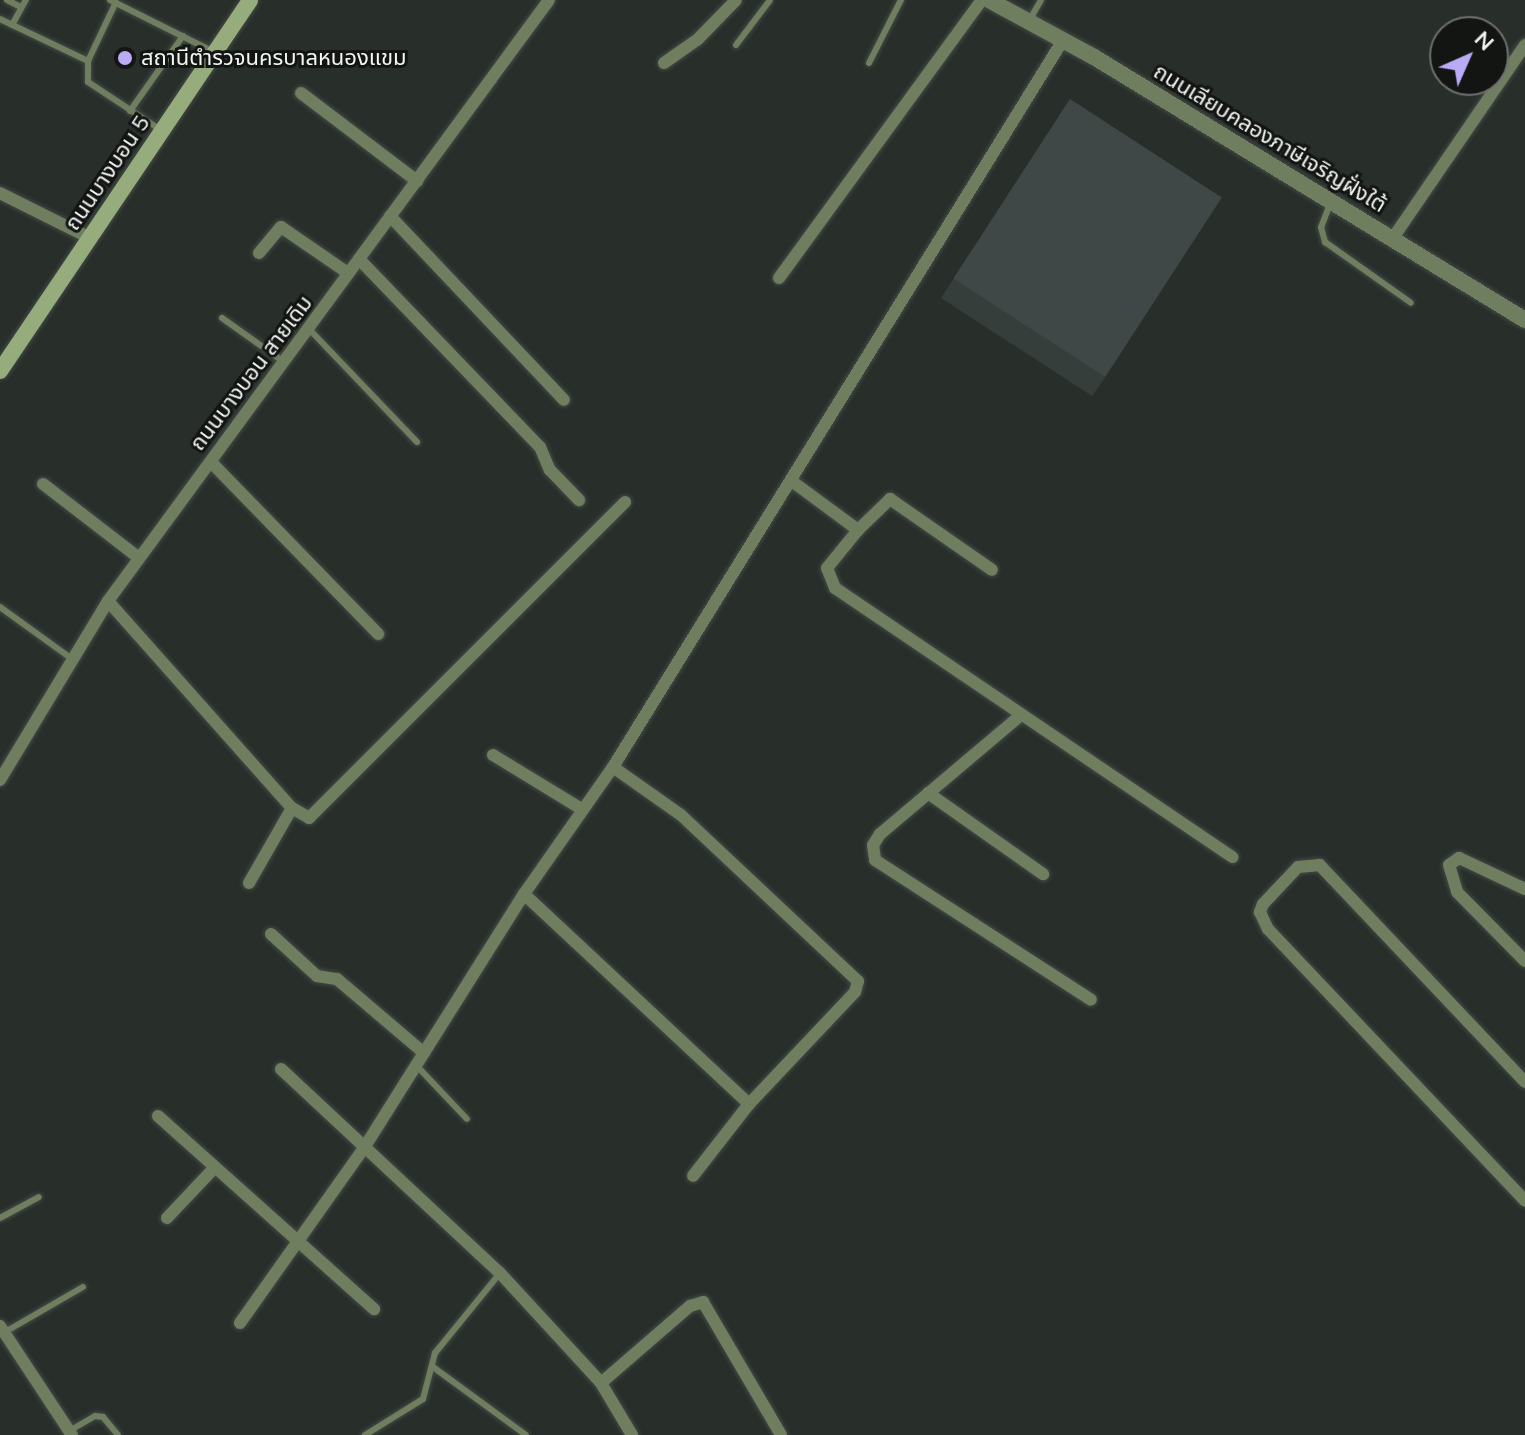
<!DOCTYPE html>
<meta charset="utf-8">
<style>
body{margin:0}
#map{position:relative;width:1525px;height:1435px;overflow:hidden;background:#282e2a;font-family:Mulish,"Noto Sans Thai",sans-serif}
div>[style]{position:absolute}
.roads{filter:drop-shadow(0 0 2px #444a46) drop-shadow(0 0 2px #444a46)}
.service>*{height:6px;margin:-3px;padding:0 3px;transform-origin:3px;border-radius:3px;background:#707e60}
.minor>*{height:12px;margin:-6px;padding:0 6px;transform-origin:6px;border-radius:6px;background:#707e60}
.tertiary>*{height:16px;margin:-8px;padding:0 8px;transform-origin:8px;border-radius:8px;background:#707e60}
.secondary>*{height:16px;margin:-8px;padding:0 8px;transform-origin:8px;border-radius:8px;background:#96ac7c}
.wall>*{inset:0;background:#363e3c}
.building>*{inset:0;background:#3f4846;transform-origin:0 0}
.dots>*{width:22px;height:22px;translate:-50% -50%;box-sizing:border-box;border:4px solid #131513;border-radius:50%}
span{translate:-50% -50%;white-space:nowrap;text-align:center;line-height:1.15;-webkit-text-stroke:6px #131513;paint-order:stroke}
.poi-label{font-size:22px;color:#f1f5f3}
.left{translate:0 -50%;text-align:left}
.street-label{font-size:22px;color:#f1f5f3}
.north{position:absolute;left:1429px;top:16px;width:80px;height:80px;box-sizing:border-box;background:#131513;border:2px solid #6c6f6d;border-radius:50%;rotate:45deg;font-size:22px;font-weight:700;line-height:32px;text-align:center;color:#f1f5f3}
.north::after{content:'';display:block;margin:auto;width:28px;height:36px;background:#bbaaf6;clip-path:polygon(50% 0,100% 100%,50% 72%,0 100%)}
</style>
<div id="map">
<div class="roads">
<div class="service">
<i style="left:7px;top:0;width:16px;rotate:27deg"></i>
<i style="left:110px;top:0;width:114px;rotate:26.6deg"></i>
<i style="left:0;top:19px;width:98px;rotate:25.5deg"></i>
<i style="left:88px;top:61px;width:21px;rotate:90deg"></i>
<i style="left:88px;top:82px;width:89px;rotate:33.5deg"></i>
<i style="left:1029px;top:21px;width:24px;rotate:-60deg"></i>
<i style="left:12px;top:25px;width:29px;rotate:-61deg"></i>
<i style="left:736px;top:45px;width:56px;rotate:-52.9deg"></i>
<i style="left:88px;top:61px;width:65px;rotate:-64.6deg"></i>
<i style="left:869px;top:63px;width:71px;rotate:-63.1deg"></i>
<i style="left:130px;top:111px;width:92px;rotate:-54.8deg"></i>
<i style="left:1330px;top:204px;width:25px;rotate:111deg"></i>
<i style="left:1321px;top:227px;width:16px;rotate:75deg"></i>
<i style="left:1325px;top:242px;width:105px;rotate:35.3deg"></i>
<i style="left:222px;top:318px;width:76px;rotate:35.4deg"></i>
<i style="left:310px;top:330px;width:155px;rotate:46.3deg"></i>
<i style="left:0;top:607px;width:89px;rotate:35.8deg"></i>
<i style="left:416px;top:1065px;width:74px;rotate:46.6deg"></i>
<i style="left:0;top:1218px;width:44px;rotate:-28.3deg"></i>
<i style="left:5px;top:1332px;width:90px;rotate:-30deg"></i>
<i style="left:433px;top:1367px;width:115px;rotate:36.2deg"></i>
<i style="left:69px;top:1431px;width:30px;rotate:-30deg"></i>
<i style="left:95px;top:1416px;width:8px;rotate:7deg"></i>
<i style="left:103px;top:1417px;width:23px;rotate:50deg"></i>
<i style="left:365px;top:1435px;width:68px;rotate:-31.8deg"></i>
<i style="left:423px;top:1399px;width:48px;rotate:-75.4deg"></i>
<i style="left:435px;top:1353px;width:103px;rotate:-50.9deg"></i>
</div>
<div class="minor">
<i style="left:664px;top:63px;width:42px;rotate:-35.2deg"></i>
<i style="left:698px;top:39px;width:54px;rotate:-45.7deg"></i>
<i style="left:301px;top:93px;width:146px;rotate:37.2deg"></i>
<i style="left:0;top:193px;width:101px;rotate:26.6deg"></i>
<i style="left:390px;top:216px;width:253px;rotate:46.6deg"></i>
<i style="left:1393px;top:238px;width:234px;rotate:-55.6deg"></i>
<i style="left:259px;top:253px;width:34px;rotate:-50deg"></i>
<i style="left:281px;top:227px;width:81px;rotate:34.5deg"></i>
<i style="left:359px;top:259px;width:261px;rotate:46.1deg"></i>
<i style="left:540px;top:447px;width:25px;rotate:67deg"></i>
<i style="left:550px;top:470px;width:42px;rotate:46deg"></i>
<i style="left:779px;top:278px;width:344px;rotate:-53.9deg"></i>
<i style="left:211px;top:462px;width:240px;rotate:45.8deg"></i>
<i style="left:793px;top:482px;width:81px;rotate:36.4deg"></i>
<i style="left:858px;top:530px;width:49px;rotate:129.2deg"></i>
<i style="left:827px;top:568px;width:22px;rotate:68deg"></i>
<i style="left:835px;top:588px;width:480px;rotate:34.1deg"></i>
<i style="left:43px;top:484px;width:121px;rotate:37.6deg"></i>
<i style="left:858px;top:530px;width:45px;rotate:-44.1deg"></i>
<i style="left:890px;top:499px;width:124px;rotate:34.8deg"></i>
<i style="left:108px;top:601px;width:277px;rotate:48.4deg"></i>
<i style="left:292px;top:808px;width:20px;rotate:30deg"></i>
<i style="left:309px;top:818px;width:447px;rotate:-45deg"></i>
<i style="left:1021px;top:715px;width:185px;rotate:139.8deg"></i>
<i style="left:880px;top:834px;width:13px;rotate:122deg"></i>
<i style="left:873px;top:845px;width:15px;rotate:82deg"></i>
<i style="left:875px;top:860px;width:257px;rotate:32.9deg"></i>
<i style="left:493px;top:755px;width:105px;rotate:31.4deg"></i>
<i style="left:613px;top:767px;width:83px;rotate:35.2deg"></i>
<i style="left:681px;top:815px;width:243px;rotate:43.2deg"></i>
<i style="left:858px;top:981px;width:11px;rotate:105deg"></i>
<i style="left:855px;top:992px;width:154px;rotate:133.4deg"></i>
<i style="left:749px;top:1104px;width:91px;rotate:127.9deg"></i>
<i style="left:0;top:780px;width:209px;rotate:-58.9deg"></i>
<i style="left:108px;top:601px;width:745px;rotate:-53.73deg"></i>
<i style="left:928px;top:793px;width:141px;rotate:35.2deg"></i>
<i style="left:249px;top:883px;width:86px;rotate:-60.2deg"></i>
<i style="left:1525px;top:889px;width:73px;rotate:-154.8deg"></i>
<i style="left:1459px;top:858px;width:12px;rotate:145deg"></i>
<i style="left:1449px;top:865px;width:28px;rotate:73deg"></i>
<i style="left:1457px;top:892px;width:97px;rotate:45.4deg"></i>
<i style="left:524px;top:894px;width:308px;rotate:43deg"></i>
<i style="left:271px;top:934px;width:62px;rotate:42.4deg"></i>
<i style="left:317px;top:976px;width:20px;rotate:9deg"></i>
<i style="left:337px;top:979px;width:114px;rotate:40.4deg"></i>
<i style="left:281px;top:1069px;width:299px;rotate:43deg"></i>
<i style="left:500px;top:1273px;width:149px;rotate:47.4deg"></i>
<i style="left:601px;top:1383px;width:61px;rotate:59.2deg"></i>
<i style="left:1525px;top:1082px;width:299px;rotate:-133.4deg"></i>
<i style="left:1320px;top:865px;width:22px;rotate:175deg"></i>
<i style="left:1298px;top:867px;width:51px;rotate:133.4deg"></i>
<i style="left:1263px;top:904px;width:9px;rotate:111deg"></i>
<i style="left:1260px;top:912px;width:19px;rotate:65deg"></i>
<i style="left:1268px;top:929px;width:374px;rotate:46.6deg"></i>
<i style="left:158px;top:1116px;width:290px;rotate:41.8deg"></i>
<i style="left:167px;top:1218px;width:70px;rotate:-46.7deg"></i>
<i style="left:240px;top:1323px;width:214px;rotate:-54.7deg"></i>
<i style="left:364px;top:1148px;width:300px;rotate:-57.8deg"></i>
<i style="left:524px;top:894px;width:155px;rotate:-55deg"></i>
<i style="left:613px;top:767px;width:855px;rotate:-58.24deg"></i>
<i style="left:0;top:1326px;width:131px;rotate:56.6deg"></i>
<i style="left:601px;top:1383px;width:118px;rotate:-40.9deg"></i>
<i style="left:690px;top:1306px;width:14px;rotate:-17deg"></i>
<i style="left:703px;top:1302px;width:154px;rotate:59.6deg"></i>
</div>
<div class="tertiary">
<i style="left:989px;top:0;width:119px;rotate:28.5deg"></i>
<i style="left:1094px;top:57px;width:505px;rotate:31.39deg"></i>
</div>
<div class="secondary">
<i style="left:0;top:371px;width:447px;rotate:-56deg"></i>
</div>
</div>
<div class="wall">
<i style="clip-path:polygon(1070px 99px,1105px 378px,1092px 396px,941px 298px)"></i>
</div>
<div class="building">
<i style="left:1070px;top:99px;width:181px;height:214px;rotate:33deg"></i>
</div>
<div class="dots">
<i style="left:125px;top:58px;background:#bbaaf6"></i>
</div>
<div class="poi-label">
<span class="left" style="left:141px;top:58px">สถานีตำรวจนครบาลหนองแขม</span>
</div>
<div class="street-label">
<span style="left:1270px;top:138px;rotate:31deg">ถนนเลียบคลองภาษีเจริญฝั่งใต้</span>
<span style="left:107px;top:173px;rotate:-56deg">ถนนบางบอน 5</span>
<span style="left:251px;top:373px;rotate:-53deg">ถนนบางบอน สายเดิม</span>
</div>
<div class="north">N</div>
</div>
